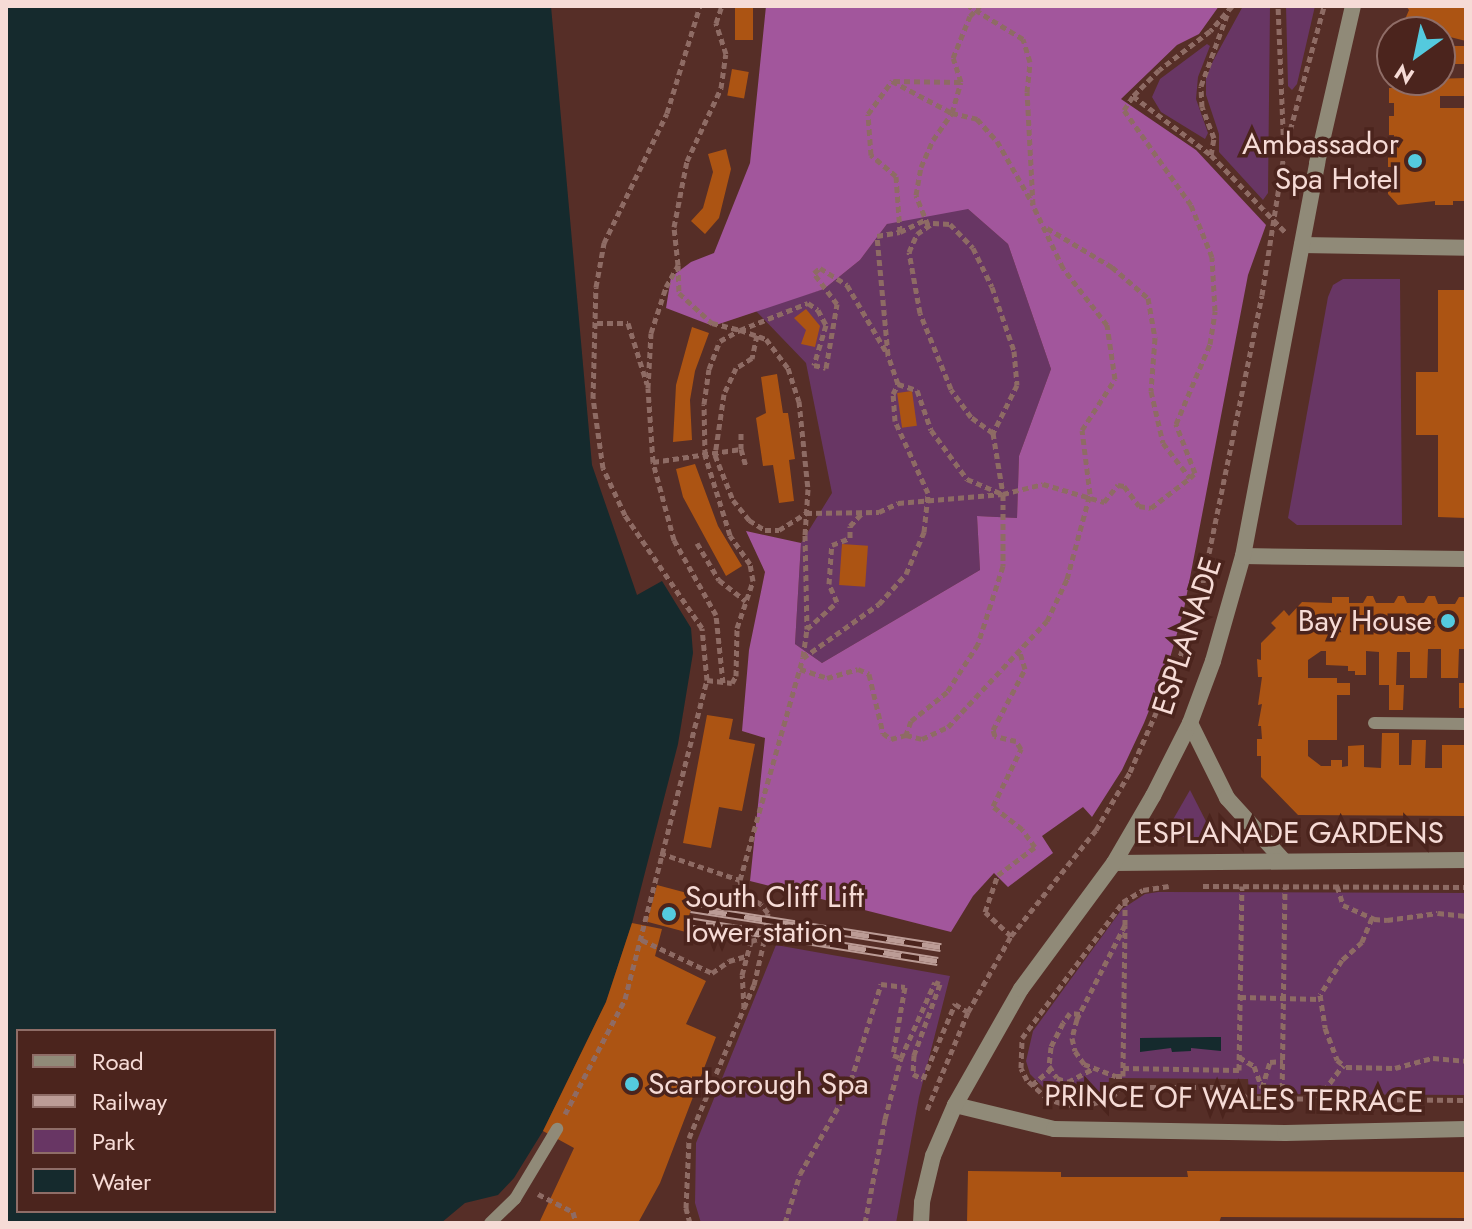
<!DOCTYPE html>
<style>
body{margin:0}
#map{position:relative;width:1472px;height:1229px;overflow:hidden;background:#562e27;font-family:Jost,sans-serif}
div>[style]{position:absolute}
.green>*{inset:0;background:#683664}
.forest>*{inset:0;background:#a2569c}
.water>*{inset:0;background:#152a2d}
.building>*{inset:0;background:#ac5413;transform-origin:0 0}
.path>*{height:5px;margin-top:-2.5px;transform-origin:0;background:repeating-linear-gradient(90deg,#8e6b64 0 6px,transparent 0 10px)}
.service>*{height:12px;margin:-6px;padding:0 6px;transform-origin:6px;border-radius:6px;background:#908a78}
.minor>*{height:16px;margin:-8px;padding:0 8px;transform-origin:8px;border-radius:8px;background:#908a78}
.rail>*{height:9px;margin-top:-4.5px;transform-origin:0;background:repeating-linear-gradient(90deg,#4b241d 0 18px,#bc9c96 0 36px);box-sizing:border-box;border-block:2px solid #bc9c96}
.dots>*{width:22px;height:22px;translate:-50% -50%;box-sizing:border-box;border:4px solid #4b241d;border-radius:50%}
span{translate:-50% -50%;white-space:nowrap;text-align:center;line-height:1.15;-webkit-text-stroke:7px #4b241d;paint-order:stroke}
.poi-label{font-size:30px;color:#f6dbd6}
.right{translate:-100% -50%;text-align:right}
.left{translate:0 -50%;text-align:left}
.street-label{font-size:30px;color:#f6dbd6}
.frame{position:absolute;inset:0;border:8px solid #f6dbd6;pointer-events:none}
.legend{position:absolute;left:16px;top:1029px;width:260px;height:184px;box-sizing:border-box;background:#4b241d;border:2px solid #8f6d67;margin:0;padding:10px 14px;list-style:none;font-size:24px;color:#f6dbd6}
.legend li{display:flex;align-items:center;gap:16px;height:40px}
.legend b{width:40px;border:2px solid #8f6d67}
.north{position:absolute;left:1376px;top:16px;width:80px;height:80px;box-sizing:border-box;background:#4b241d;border:2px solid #8f6d67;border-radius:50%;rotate:213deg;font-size:22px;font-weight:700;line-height:32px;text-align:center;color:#f6dbd6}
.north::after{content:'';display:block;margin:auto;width:28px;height:36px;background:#54cade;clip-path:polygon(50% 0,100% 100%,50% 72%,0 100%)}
</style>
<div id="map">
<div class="green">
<i style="clip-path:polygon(1243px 6px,1270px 6px,1268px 193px,1263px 200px,1219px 152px,1219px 134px,1206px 95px,1206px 78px,1213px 61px)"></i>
<i style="clip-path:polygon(1286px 6px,1315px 6px,1297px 84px,1292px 90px,1288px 86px)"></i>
<i style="clip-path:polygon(1207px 44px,1210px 46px,1198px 77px,1196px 99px,1208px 133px,1205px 139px,1161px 112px,1152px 97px,1160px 79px)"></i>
<i style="clip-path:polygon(919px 206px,968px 209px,1008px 244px,1051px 369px,1019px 456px,1017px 518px,977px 516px,980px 570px,822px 663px,795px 644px,801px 543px,832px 493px,806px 363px,755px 310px,824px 289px,860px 260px,887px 224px)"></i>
<i style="clip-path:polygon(1343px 279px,1400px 279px,1402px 525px,1297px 525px,1288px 518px,1328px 297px,1333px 285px)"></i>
<i style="clip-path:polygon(1190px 790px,1214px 837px,1163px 837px)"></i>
<i style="clip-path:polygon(1158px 892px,1466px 893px,1466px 1095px,1249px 1094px,1248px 1079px,1109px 1078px,1108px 1094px,1066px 1101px,1050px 1094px,1030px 1074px,1026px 1061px,1033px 1031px,1122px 909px,1145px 894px)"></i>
<i style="clip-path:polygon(776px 945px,950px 976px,919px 1097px,896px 1223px,701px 1223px,695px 1203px,696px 1143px)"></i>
</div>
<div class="forest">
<i style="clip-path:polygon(766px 6px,1219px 6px,1199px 34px,1177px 45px,1121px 99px,1196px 150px,1266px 225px,1248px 275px,1184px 609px,1170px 658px,1144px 723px,1122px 770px,1092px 817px,1083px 807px,1042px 836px,1053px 853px,1008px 887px,994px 873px,973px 896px,951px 932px,750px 881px,765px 738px,742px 731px,749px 650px,765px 572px,746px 531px,801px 543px,795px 644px,822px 663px,980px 570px,977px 516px,1017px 518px,1019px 456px,1051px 369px,1008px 244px,968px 209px,887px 224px,860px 260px,824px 289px,713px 326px,666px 308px,671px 277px,691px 262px,714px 253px,750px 163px)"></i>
</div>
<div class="water">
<i style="clip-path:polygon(evenodd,6px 6px,551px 6px,592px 465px,637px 595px,662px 581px,691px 628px,693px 653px,678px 744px,632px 923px,606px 1002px,543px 1131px,514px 1178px,498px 1195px,465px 1203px,441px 1223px,6px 1223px,6px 6px,18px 1031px,274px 1031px,274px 1211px,18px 1211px,18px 1031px)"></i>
<i style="clip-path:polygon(1212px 1037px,1221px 1037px,1221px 1051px,1191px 1048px,1191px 1051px,1172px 1052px,1171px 1048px,1140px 1052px,1140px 1038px)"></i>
</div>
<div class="building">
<i style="left:735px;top:6px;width:18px;height:34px"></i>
<i style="clip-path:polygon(1406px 6px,1466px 6px,1466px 41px,1450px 37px,1447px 46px,1466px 46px,1466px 64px,1440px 64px,1440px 32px,1394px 32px,1397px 24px,1403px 24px,1409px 10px)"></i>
<i style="left:732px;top:69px;width:17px;height:27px;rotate:10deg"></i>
<i style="clip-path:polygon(1466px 78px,1466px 96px,1440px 96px,1440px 108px,1466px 108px,1466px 201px,1453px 201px,1453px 205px,1435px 205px,1435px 201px,1398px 205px,1388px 194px,1388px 180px,1394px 180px,1394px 167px,1388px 167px,1388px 148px,1393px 148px,1394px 135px,1389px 135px,1389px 116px,1394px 116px,1394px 103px,1389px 103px,1389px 88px,1394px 88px,1394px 80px)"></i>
<i style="clip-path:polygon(726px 149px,731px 169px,719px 218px,705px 234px,691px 221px,703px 208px,713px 172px,708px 154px)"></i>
<i style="clip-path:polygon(1438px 290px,1466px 290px,1466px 518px,1438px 517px,1438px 435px,1416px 435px,1416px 372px,1438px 372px)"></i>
<i style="clip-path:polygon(806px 309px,820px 326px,815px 347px,801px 344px,806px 330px,794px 318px)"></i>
<i style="clip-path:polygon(692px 327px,709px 333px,695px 371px,690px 400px,692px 440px,673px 442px,676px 385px)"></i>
<i style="clip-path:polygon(777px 374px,783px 413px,788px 413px,795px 459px,789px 460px,794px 501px,779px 503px,773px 465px,763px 466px,756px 418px,766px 413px,761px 377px)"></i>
<i style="left:912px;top:391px;width:35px;height:15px;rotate:82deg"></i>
<i style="clip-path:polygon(695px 464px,718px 526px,742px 566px,726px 576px,683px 497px,676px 469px)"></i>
<i style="left:842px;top:544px;width:26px;height:41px;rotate:4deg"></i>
<i style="clip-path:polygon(1367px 596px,1373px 596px,1376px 603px,1394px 603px,1398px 596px,1404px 596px,1407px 603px,1424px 603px,1428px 596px,1435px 596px,1438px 604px,1455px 604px,1459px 597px,1466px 597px,1466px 649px,1459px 649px,1458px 678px,1441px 678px,1441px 649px,1428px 649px,1427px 678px,1410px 678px,1410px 652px,1397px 652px,1396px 685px,1404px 685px,1403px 710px,1389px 710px,1389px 685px,1379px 685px,1379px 652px,1366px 651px,1366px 675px,1355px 675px,1355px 671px,1348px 671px,1348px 666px,1326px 665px,1326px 651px,1321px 651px,1308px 660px,1308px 678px,1337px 678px,1337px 683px,1350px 683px,1350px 695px,1337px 695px,1337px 740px,1308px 740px,1308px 756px,1321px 766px,1331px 766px,1331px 760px,1342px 760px,1342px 767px,1348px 766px,1348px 746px,1364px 745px,1364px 767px,1381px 768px,1382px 733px,1399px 733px,1399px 765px,1411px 765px,1412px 740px,1426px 740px,1425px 768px,1442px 768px,1442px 745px,1466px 745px,1466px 816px,1298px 815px,1261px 777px,1261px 756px,1257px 756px,1257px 739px,1262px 739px,1261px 726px,1258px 726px,1262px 704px,1258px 705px,1262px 677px,1258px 677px,1257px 659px,1261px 660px,1261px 643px,1276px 628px,1271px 623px,1284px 610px,1289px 616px,1302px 602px,1332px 603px,1332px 597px,1349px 597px,1349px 603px,1363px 603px)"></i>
<i style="left:1459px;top:683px;width:7px;height:25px"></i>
<i style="clip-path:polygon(707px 715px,733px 719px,729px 739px,755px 744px,742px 811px,719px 807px,711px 848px,683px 843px)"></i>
<i style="left:657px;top:885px;width:39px;height:38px;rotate:15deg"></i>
<i style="clip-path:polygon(632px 923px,662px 929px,655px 956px,706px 981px,686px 1024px,716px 1037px,660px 1183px,638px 1223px,539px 1223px,574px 1148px,543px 1131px,606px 1002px)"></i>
<i style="clip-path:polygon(968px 1171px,1061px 1172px,1061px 1177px,1188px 1177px,1187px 1171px,1466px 1172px,1466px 1218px,1221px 1217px,1219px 1223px,967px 1223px)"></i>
</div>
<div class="path">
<i style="left:1232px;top:6px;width:33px;rotate:131deg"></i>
<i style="left:1210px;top:31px;width:64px;rotate:142.6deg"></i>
<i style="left:1159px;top:70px;width:37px;rotate:135deg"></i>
<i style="left:1133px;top:96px;width:98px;rotate:37.1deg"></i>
<i style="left:1211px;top:155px;width:107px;rotate:46.1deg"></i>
<i style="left:894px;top:81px;width:67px;rotate:0.9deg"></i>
<i style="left:1285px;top:149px;width:148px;rotate:-74.7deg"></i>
<i style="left:1211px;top:155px;width:17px;rotate:-80deg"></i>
<i style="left:1214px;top:138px;width:33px;rotate:-111deg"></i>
<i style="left:1202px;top:107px;width:21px;rotate:-93deg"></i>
<i style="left:1201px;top:86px;width:76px;rotate:-69.9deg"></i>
<i style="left:928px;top:225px;width:32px;rotate:-112deg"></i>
<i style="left:916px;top:195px;width:28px;rotate:-80deg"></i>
<i style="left:921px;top:167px;width:30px;rotate:-66deg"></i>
<i style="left:933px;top:140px;width:33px;rotate:-55deg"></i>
<i style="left:952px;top:113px;width:26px;rotate:13deg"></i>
<i style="left:977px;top:119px;width:30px;rotate:48deg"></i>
<i style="left:997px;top:141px;width:73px;rotate:60.3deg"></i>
<i style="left:1047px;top:228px;width:76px;rotate:31deg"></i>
<i style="left:1112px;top:267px;width:48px;rotate:40.7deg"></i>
<i style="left:1148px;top:298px;width:41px;rotate:80.1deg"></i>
<i style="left:1155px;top:338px;width:53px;rotate:94.3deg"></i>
<i style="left:1151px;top:391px;width:53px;rotate:77deg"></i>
<i style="left:1163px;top:443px;width:44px;rotate:52.4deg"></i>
<i style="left:1190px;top:478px;width:7px;rotate:-45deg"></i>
<i style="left:1195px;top:473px;width:53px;rotate:-111.2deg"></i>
<i style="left:1176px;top:424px;width:87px;rotate:-67deg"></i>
<i style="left:1210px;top:344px;width:33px;rotate:-81deg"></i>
<i style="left:1215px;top:311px;width:54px;rotate:-93.2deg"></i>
<i style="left:1212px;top:257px;width:56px;rotate:-112deg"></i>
<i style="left:1191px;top:205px;width:116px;rotate:-125.2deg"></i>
<i style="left:1124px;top:110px;width:17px;rotate:-57deg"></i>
<i style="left:900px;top:232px;width:56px;rotate:-94.1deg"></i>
<i style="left:896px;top:176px;width:33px;rotate:-140deg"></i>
<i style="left:871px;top:155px;width:41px;rotate:-94.2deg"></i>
<i style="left:868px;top:114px;width:41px;rotate:-54deg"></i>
<i style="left:892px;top:81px;width:68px;rotate:28.1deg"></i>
<i style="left:952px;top:113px;width:32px;rotate:-74deg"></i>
<i style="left:961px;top:82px;width:25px;rotate:-108deg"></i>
<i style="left:953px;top:58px;width:45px;rotate:-68deg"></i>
<i style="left:970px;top:16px;width:14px;rotate:-45deg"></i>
<i style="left:678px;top:265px;width:38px;rotate:-96deg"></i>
<i style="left:674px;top:227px;width:67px;rotate:-78.9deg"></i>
<i style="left:687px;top:161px;width:81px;rotate:-65deg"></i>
<i style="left:721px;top:88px;width:34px;rotate:-82deg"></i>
<i style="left:726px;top:54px;width:33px;rotate:-108deg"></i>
<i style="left:716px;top:23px;width:18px;rotate:-71deg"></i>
<i style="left:597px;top:323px;width:31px"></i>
<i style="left:628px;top:323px;width:64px;rotate:72.7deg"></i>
<i style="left:757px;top:335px;width:24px;rotate:102deg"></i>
<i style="left:752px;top:358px;width:19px;rotate:148deg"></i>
<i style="left:736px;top:368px;width:29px;rotate:115deg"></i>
<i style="left:724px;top:394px;width:62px;rotate:98.4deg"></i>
<i style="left:715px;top:455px;width:48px;rotate:68.2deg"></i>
<i style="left:733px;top:500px;width:26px;rotate:51deg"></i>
<i style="left:749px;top:520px;width:19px;rotate:32deg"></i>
<i style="left:765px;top:530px;width:14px"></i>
<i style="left:779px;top:530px;width:32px;rotate:-32deg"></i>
<i style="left:806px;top:513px;width:73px;rotate:-0.8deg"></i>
<i style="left:879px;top:512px;width:21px;rotate:-25deg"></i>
<i style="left:898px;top:503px;width:105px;rotate:-4.9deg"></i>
<i style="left:1003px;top:494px;width:41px;rotate:-14deg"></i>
<i style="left:1043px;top:484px;width:64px;rotate:16.4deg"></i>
<i style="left:1104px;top:502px;width:22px;rotate:-51deg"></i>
<i style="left:1118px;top:485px;width:6px;rotate:9deg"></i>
<i style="left:1124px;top:486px;width:25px;rotate:53deg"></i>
<i style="left:1139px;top:506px;width:12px;rotate:9deg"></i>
<i style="left:1151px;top:508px;width:49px;rotate:-37.6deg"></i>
<i style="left:898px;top:384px;width:31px;rotate:-109deg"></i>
<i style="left:888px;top:355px;width:120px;rotate:-95.3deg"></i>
<i style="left:877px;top:236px;width:23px;rotate:-10deg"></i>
<i style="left:900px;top:232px;width:28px;rotate:-26deg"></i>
<i style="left:993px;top:433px;width:27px;rotate:-144deg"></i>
<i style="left:971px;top:417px;width:34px;rotate:-126deg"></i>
<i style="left:951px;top:389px;width:82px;rotate:-112.2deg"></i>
<i style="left:920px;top:313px;width:62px;rotate:-100.2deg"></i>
<i style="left:909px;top:252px;width:20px;rotate:-66deg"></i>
<i style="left:917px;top:234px;width:19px;rotate:-35deg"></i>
<i style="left:933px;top:223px;width:17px;rotate:3deg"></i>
<i style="left:950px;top:224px;width:33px;rotate:46deg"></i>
<i style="left:973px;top:248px;width:43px;rotate:64deg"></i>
<i style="left:992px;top:287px;width:68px;rotate:71deg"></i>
<i style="left:1014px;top:351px;width:34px;rotate:85deg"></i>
<i style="left:1017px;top:385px;width:54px;rotate:116.6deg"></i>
<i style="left:993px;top:433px;width:62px;rotate:80.7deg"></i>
<i style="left:741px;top:449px;width:19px;rotate:74deg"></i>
<i style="left:653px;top:462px;width:89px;rotate:-8.4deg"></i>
<i style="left:741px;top:449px;width:19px;rotate:-90deg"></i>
<i style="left:697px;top:543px;width:43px;rotate:59.3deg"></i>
<i style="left:719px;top:580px;width:34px;rotate:38deg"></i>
<i style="left:803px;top:657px;width:28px;rotate:-82deg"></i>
<i style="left:807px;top:629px;width:40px;rotate:-42deg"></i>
<i style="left:837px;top:602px;width:20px;rotate:-114deg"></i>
<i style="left:829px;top:584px;width:39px;rotate:-86deg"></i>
<i style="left:832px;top:545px;width:19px;rotate:-21deg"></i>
<i style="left:850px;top:538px;width:12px;rotate:-90deg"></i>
<i style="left:850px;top:526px;width:18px;rotate:-47deg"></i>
<i style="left:800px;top:669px;width:28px;rotate:18deg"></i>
<i style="left:827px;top:678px;width:32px;rotate:-16deg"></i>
<i style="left:858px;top:669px;width:12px;rotate:24deg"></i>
<i style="left:869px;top:674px;width:61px;rotate:76.7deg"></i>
<i style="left:883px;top:733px;width:10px;rotate:37deg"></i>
<i style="left:891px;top:739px;width:16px;rotate:-15deg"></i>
<i style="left:707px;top:680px;width:25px;rotate:7deg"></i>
<i style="left:732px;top:683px;width:8px;rotate:-60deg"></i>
<i style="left:736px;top:676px;width:48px;rotate:-88.8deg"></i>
<i style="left:737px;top:628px;width:50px;rotate:-71.2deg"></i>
<i style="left:753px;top:581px;width:17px;rotate:-100deg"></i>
<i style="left:750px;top:564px;width:35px;rotate:-125deg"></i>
<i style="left:730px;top:535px;width:84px;rotate:-107.4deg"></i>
<i style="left:705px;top:455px;width:51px;rotate:-91.1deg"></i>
<i style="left:704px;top:404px;width:35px;rotate:-82deg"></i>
<i style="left:709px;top:369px;width:30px;rotate:-69deg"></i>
<i style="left:720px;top:341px;width:23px;rotate:-29deg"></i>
<i style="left:740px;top:330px;width:28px;rotate:19deg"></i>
<i style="left:766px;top:339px;width:36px;rotate:53deg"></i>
<i style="left:788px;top:368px;width:35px;rotate:72deg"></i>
<i style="left:799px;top:401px;width:88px;rotate:84.2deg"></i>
<i style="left:808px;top:489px;width:46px;rotate:93.7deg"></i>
<i style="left:805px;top:535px;width:94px;rotate:88.8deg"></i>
<i style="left:723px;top:683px;width:68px;rotate:-95.9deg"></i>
<i style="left:716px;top:615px;width:86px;rotate:-119.2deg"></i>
<i style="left:674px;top:540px;width:81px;rotate:-105.1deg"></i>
<i style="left:653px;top:462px;width:74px;rotate:-93.9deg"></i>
<i style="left:648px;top:388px;width:55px;rotate:-86.9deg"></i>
<i style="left:651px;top:333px;width:48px;rotate:-71.9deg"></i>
<i style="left:666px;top:287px;width:25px;rotate:-61deg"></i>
<i style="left:678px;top:265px;width:28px;rotate:88deg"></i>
<i style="left:679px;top:293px;width:45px;rotate:42.3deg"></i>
<i style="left:712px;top:323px;width:29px;rotate:14deg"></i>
<i style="left:740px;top:330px;width:73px;rotate:-21.7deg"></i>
<i style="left:808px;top:303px;width:12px;rotate:35deg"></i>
<i style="left:818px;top:310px;width:17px;rotate:62deg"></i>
<i style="left:826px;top:325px;width:42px;rotate:106.7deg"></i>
<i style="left:814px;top:365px;width:12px;rotate:14deg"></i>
<i style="left:826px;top:368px;width:65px;rotate:-80.2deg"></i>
<i style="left:837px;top:304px;width:39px;rotate:-127deg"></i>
<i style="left:814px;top:273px;width:8px;rotate:-40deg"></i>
<i style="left:820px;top:268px;width:32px;rotate:32deg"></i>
<i style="left:847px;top:285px;width:81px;rotate:59.6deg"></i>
<i style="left:660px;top:853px;width:84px;rotate:18.6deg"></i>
<i style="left:1203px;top:886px;width:263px;rotate:0.2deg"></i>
<i style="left:1337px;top:886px;width:20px;rotate:72deg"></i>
<i style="left:1343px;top:905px;width:34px;rotate:24deg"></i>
<i style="left:1374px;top:919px;width:13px;rotate:4deg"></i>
<i style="left:1387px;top:920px;width:51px;rotate:-7.8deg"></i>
<i style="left:1438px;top:913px;width:28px;rotate:6deg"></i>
<i style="left:1372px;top:918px;width:26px;rotate:113deg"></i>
<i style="left:1362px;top:942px;width:27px;rotate:138deg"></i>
<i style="left:1342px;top:960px;width:41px;rotate:122.2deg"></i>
<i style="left:1320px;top:995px;width:33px;rotate:81deg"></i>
<i style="left:1325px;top:1028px;width:34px;rotate:69deg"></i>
<i style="left:1337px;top:1060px;width:11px;rotate:38deg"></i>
<i style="left:1346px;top:1067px;width:49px;rotate:1.2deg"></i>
<i style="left:1395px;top:1068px;width:39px;rotate:-15deg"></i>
<i style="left:1433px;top:1058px;width:33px;rotate:5deg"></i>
<i style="left:1125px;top:925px;width:106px;rotate:117.1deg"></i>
<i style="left:1077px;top:1019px;width:20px;rotate:105deg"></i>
<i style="left:1072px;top:1038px;width:13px;rotate:77deg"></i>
<i style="left:1075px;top:1051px;width:16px;rotate:55deg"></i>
<i style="left:1084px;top:1064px;width:34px;rotate:21deg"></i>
<i style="left:1116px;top:1076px;width:7px"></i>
<i style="left:1123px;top:1076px;width:8px;rotate:-90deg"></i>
<i style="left:1123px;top:1068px;width:143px;rotate:-89.2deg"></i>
<i style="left:1125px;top:925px;width:24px;rotate:-90deg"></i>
<i style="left:1011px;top:936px;width:35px;rotate:-137deg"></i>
<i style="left:985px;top:912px;width:39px;rotate:-71deg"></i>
<i style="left:998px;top:875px;width:46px;rotate:-37.1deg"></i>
<i style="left:1035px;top:847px;width:22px;rotate:-126deg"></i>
<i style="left:1022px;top:829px;width:37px;rotate:-142deg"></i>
<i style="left:993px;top:806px;width:64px;rotate:-63.8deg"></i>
<i style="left:1021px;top:749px;width:9px;rotate:-122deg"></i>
<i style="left:1016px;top:741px;width:22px;rotate:-167deg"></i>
<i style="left:995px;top:736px;width:6px;rotate:-108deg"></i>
<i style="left:993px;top:730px;width:69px;rotate:-62.3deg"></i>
<i style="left:1025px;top:669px;width:17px;rotate:-107deg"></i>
<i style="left:642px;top:940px;width:77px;rotate:25.2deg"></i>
<i style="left:712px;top:973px;width:21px;rotate:-35deg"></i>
<i style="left:729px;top:961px;width:19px;rotate:-16deg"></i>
<i style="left:1240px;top:997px;width:80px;rotate:1.4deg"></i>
<i style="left:744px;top:1008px;width:25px;rotate:-67deg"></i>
<i style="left:754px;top:985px;width:49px;rotate:-77.1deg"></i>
<i style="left:968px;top:1012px;width:87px;rotate:-60.5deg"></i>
<i style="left:1011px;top:936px;width:136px;rotate:-51.3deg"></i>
<i style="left:1096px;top:830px;width:67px;rotate:-59.6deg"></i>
<i style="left:1130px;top:772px;width:117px;rotate:-66.3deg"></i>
<i style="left:1177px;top:665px;width:67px;rotate:-70.8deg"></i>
<i style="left:1199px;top:602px;width:313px;rotate:-78.4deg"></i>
<i style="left:1262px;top:295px;width:143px;rotate:-81.1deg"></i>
<i style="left:1284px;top:154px;width:148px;rotate:-92.3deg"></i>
<i style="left:1080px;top:1014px;width:10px;rotate:-174deg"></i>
<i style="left:1070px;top:1013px;width:12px;rotate:125deg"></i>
<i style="left:1063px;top:1023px;width:27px;rotate:117deg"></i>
<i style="left:1051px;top:1047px;width:19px;rotate:96deg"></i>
<i style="left:1049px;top:1066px;width:14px;rotate:56deg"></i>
<i style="left:1057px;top:1078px;width:12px;rotate:20deg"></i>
<i style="left:1068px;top:1082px;width:27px;rotate:-28deg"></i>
<i style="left:1239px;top:1057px;width:17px;rotate:31deg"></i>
<i style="left:1254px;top:1066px;width:23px;rotate:70deg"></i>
<i style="left:1262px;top:1088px;width:27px;rotate:-73deg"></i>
<i style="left:1270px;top:1062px;width:13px;rotate:-4deg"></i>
<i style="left:1123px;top:1068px;width:116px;rotate:1deg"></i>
<i style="left:1239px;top:1070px;width:184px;rotate:-89.1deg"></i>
<i style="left:1032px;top:1085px;width:23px;rotate:-40deg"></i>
<i style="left:1282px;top:1099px;width:212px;rotate:-89.2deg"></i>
<i style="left:1318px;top:1099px;width:42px;rotate:-53.7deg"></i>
<i style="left:1070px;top:1106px;width:23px;rotate:-162deg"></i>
<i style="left:1048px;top:1099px;width:28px;rotate:-138deg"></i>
<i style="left:1027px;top:1080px;width:13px;rotate:-117deg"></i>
<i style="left:1021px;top:1068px;width:30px;rotate:-88deg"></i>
<i style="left:1022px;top:1038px;width:169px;rotate:-53.4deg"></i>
<i style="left:1123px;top:902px;width:23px;rotate:-31deg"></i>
<i style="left:1143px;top:890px;width:26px;rotate:-9deg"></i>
<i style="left:1084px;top:1106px;width:29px;rotate:-16deg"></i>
<i style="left:1112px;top:1098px;width:14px;rotate:-54deg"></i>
<i style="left:1120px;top:1087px;width:115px"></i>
<i style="left:1235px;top:1087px;width:16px;rotate:43deg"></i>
<i style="left:1247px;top:1098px;width:219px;rotate:0.5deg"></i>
<i style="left:565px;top:1114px;width:130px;rotate:-62.4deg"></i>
<i style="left:625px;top:999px;width:329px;rotate:-75.6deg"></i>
<i style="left:707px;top:680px;width:52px;rotate:-95.5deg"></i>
<i style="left:702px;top:628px;width:137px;rotate:-124.3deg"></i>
<i style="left:625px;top:515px;width:52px;rotate:-115.1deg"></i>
<i style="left:603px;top:468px;width:71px;rotate:-98.1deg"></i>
<i style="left:593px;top:398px;width:111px;rotate:-88.5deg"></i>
<i style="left:596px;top:287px;width:45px;rotate:-79.7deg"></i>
<i style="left:604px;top:243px;width:144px;rotate:-64.1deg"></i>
<i style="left:667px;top:113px;width:112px;rotate:-72.9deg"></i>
<i style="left:538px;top:1194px;width:39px;rotate:27deg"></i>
<i style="left:573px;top:1212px;width:11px;rotate:75deg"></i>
<i style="left:690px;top:1223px;width:16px;rotate:-105deg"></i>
<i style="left:686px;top:1208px;width:70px;rotate:-87.5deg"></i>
<i style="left:689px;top:1138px;width:141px;rotate:-67.1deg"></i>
<i style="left:744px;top:1008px;width:33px;rotate:-93deg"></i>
<i style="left:742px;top:975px;width:35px;rotate:-75deg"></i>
<i style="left:751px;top:941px;width:15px;rotate:-16deg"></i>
<i style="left:765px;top:937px;width:24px;rotate:-83deg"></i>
<i style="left:768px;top:913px;width:11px;rotate:-128deg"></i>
<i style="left:761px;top:904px;width:21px;rotate:-151deg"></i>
<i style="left:743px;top:894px;width:14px;rotate:-102deg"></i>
<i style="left:740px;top:880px;width:231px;rotate:-74.2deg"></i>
<i style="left:803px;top:658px;width:93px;rotate:-35.4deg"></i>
<i style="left:879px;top:604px;width:40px;rotate:-48deg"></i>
<i style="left:906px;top:574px;width:46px;rotate:-66.8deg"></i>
<i style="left:924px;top:532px;width:39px;rotate:-84deg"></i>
<i style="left:928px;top:493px;width:79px;rotate:-114.6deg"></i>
<i style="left:895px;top:421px;width:27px;rotate:-94deg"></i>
<i style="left:893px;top:394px;width:11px;rotate:-63deg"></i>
<i style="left:898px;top:384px;width:20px;rotate:18deg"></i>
<i style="left:917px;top:390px;width:42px;rotate:70.7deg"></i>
<i style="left:931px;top:430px;width:61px;rotate:53.7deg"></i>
<i style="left:967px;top:479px;width:39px;rotate:23deg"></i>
<i style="left:1003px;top:494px;width:72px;rotate:90deg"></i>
<i style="left:1003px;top:566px;width:82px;rotate:107.8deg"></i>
<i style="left:978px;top:644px;width:57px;rotate:122.9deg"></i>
<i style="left:947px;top:692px;width:46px;rotate:141.1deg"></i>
<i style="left:911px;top:721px;width:15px;rotate:110deg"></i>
<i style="left:906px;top:735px;width:16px;rotate:14deg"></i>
<i style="left:922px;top:739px;width:29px;rotate:-25deg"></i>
<i style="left:948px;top:727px;width:145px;rotate:-47deg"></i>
<i style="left:1047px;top:621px;width:47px;rotate:-64.5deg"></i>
<i style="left:1067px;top:579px;width:88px;rotate:-74.9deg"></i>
<i style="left:1090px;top:494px;width:64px;rotate:-97.1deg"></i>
<i style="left:1082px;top:430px;width:61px;rotate:-57.1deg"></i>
<i style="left:1115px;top:379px;width:55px;rotate:-98.4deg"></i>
<i style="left:1107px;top:325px;width:72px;rotate:-127.7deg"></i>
<i style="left:1063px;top:268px;width:70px;rotate:-115.5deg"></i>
<i style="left:1033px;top:205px;width:113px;rotate:-93deg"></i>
<i style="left:1027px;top:92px;width:30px;rotate:-84deg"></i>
<i style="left:1030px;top:62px;width:24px;rotate:-107deg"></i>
<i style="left:1023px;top:39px;width:63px;rotate:-148.6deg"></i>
<i style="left:785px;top:1223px;width:51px;rotate:-73deg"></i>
<i style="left:800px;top:1174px;width:97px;rotate:-60.3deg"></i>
<i style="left:848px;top:1090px;width:111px;rotate:-72.7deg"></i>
<i style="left:881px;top:984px;width:24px;rotate:7deg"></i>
<i style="left:905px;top:987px;width:69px;rotate:100deg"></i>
<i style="left:893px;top:1055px;width:9px;rotate:21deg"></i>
<i style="left:865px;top:1223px;width:106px;rotate:-79.1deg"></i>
<i style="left:885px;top:1119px;width:63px;rotate:-75.3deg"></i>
<i style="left:901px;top:1058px;width:83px;rotate:-65.9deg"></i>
<i style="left:935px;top:982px;width:5px;rotate:22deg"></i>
<i style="left:940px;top:984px;width:76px;rotate:110.1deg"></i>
<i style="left:914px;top:1055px;width:19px;rotate:93deg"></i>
<i style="left:913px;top:1074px;width:11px;rotate:27deg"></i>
<i style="left:923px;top:1079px;width:82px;rotate:-66.9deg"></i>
<i style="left:955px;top:1004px;width:15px;rotate:32deg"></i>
<i style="left:968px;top:1012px;width:106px;rotate:112.7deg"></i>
</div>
<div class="service">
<i style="left:1374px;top:723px;width:92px;rotate:0.6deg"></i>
<i style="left:490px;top:1223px;width:35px;rotate:-44deg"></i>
<i style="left:515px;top:1199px;width:82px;rotate:-59deg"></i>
</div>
<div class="minor">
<i style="left:1302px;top:245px;width:164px;rotate:1deg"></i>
<i style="left:1243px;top:556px;width:223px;rotate:0.8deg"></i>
<i style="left:1190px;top:723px;width:84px;rotate:63.7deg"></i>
<i style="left:1227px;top:798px;width:84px;rotate:47.9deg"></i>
<i style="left:1114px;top:863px;width:352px;rotate:-0.5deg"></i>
<i style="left:955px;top:1105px;width:102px;rotate:13.6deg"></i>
<i style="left:1054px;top:1129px;width:231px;rotate:1deg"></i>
<i style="left:1285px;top:1133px;width:181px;rotate:-1.3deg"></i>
<i style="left:921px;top:1223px;width:21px;rotate:-87deg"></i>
<i style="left:922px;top:1202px;width:47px;rotate:-76.6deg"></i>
<i style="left:933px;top:1156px;width:56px;rotate:-66.7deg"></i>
<i style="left:955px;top:1105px;width:133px;rotate:-60.4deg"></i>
<i style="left:1021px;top:989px;width:157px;rotate:-53.6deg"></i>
<i style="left:1114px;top:863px;width:78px;rotate:-59.8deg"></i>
<i style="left:1153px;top:796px;width:82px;rotate:-63.1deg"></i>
<i style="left:1190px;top:723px;width:66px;rotate:-69.6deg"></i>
<i style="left:1213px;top:661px;width:109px;rotate:-74.1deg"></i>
<i style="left:1243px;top:556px;width:400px;rotate:-79.3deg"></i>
<i style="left:1317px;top:163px;width:161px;rotate:-77.1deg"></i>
</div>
<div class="rail">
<i style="left:691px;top:908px;width:253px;rotate:8.9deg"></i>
<i style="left:688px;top:921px;width:253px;rotate:9.1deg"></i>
</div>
<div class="dots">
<i style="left:1415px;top:161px;background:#54cade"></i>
<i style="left:1448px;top:621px;background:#54cade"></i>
<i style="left:669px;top:914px;background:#54cade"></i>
<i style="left:632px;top:1084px;background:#54cade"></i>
</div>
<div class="poi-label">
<span class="right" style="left:1399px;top:161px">Ambassador<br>Spa Hotel</span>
<span class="right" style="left:1432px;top:621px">Bay House</span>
<span class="left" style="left:685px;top:914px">South Cliff Lift<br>lower station</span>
<span class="left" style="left:648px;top:1084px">Scarborough Spa</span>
</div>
<div class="street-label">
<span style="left:1187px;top:636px;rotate:-72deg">ESPLANADE</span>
<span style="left:1290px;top:833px">ESPLANADE GARDENS</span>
<span style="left:1234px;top:1099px;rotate:1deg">PRINCE OF WALES TERRACE</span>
</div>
<div class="frame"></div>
<ul class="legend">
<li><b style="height:10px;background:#908a78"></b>Road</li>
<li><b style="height:10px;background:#bc9c96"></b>Railway</li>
<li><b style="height:22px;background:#683664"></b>Park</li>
<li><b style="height:22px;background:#152a2d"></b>Water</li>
</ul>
<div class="north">N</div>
</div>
